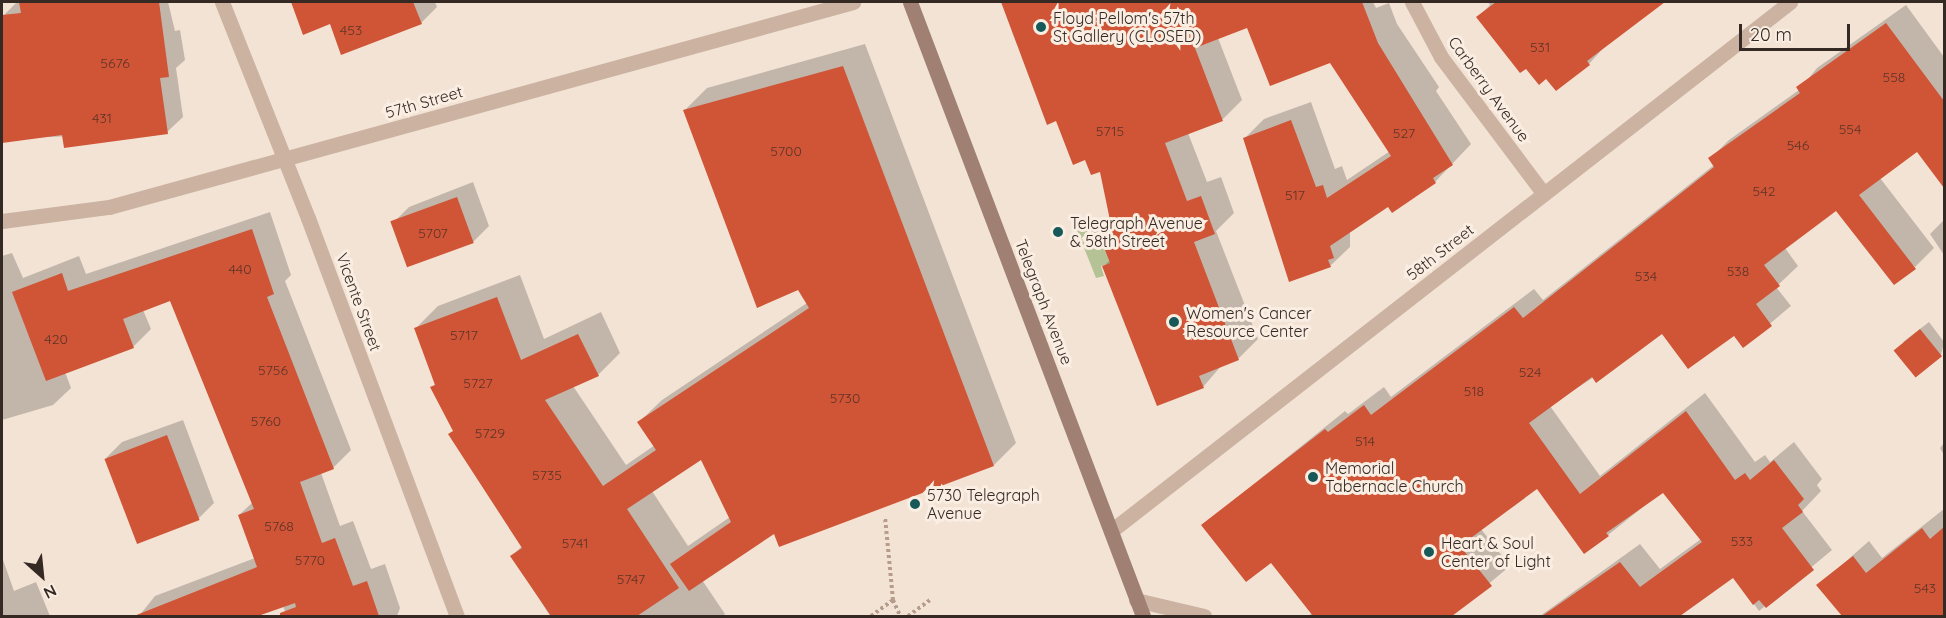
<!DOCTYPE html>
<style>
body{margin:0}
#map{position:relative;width:1946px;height:618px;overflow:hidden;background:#f3e3d5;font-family:Quicksand,sans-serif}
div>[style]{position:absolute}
.green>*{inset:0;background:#b5c295}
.shadow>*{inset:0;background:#0003}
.building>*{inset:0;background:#d05436;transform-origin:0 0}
.path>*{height:4px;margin-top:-2px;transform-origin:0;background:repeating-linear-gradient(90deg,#b79c8b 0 3px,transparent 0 6px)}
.street>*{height:15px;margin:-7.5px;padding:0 7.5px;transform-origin:7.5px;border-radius:7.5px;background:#cbb2a1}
.secondary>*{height:15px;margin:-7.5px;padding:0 7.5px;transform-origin:7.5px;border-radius:7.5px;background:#9f8072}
.dots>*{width:16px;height:16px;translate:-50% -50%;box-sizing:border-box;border:3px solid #faeee2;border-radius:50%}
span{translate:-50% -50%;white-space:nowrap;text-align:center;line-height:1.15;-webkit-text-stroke:6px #faeee2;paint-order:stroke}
.number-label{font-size:14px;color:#5c3428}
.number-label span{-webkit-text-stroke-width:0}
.poi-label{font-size:16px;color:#352924}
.left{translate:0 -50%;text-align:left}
.street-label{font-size:16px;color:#352924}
.frame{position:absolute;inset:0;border:3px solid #352924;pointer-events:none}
.north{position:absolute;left:12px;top:546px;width:60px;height:60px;-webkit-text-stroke:4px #faeee2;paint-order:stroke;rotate:153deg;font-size:16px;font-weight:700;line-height:24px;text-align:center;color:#352924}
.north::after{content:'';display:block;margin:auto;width:21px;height:27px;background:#352924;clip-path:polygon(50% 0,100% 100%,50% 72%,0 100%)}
.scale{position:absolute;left:1739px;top:24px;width:111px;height:27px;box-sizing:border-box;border:3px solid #352924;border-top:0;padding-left:8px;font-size:18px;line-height:21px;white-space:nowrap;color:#352924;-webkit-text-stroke:4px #faeee2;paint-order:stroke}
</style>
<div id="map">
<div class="green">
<i style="clip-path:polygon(1110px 217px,1114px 229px,1099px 235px,1110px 263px,1101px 266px,1104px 276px,1096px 278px,1077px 230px)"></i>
</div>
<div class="shadow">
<i style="clip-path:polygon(17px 2px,168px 2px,175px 31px,180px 30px,185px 60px,176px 68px,183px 117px,167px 132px,2px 139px,2px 17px)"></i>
<i style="clip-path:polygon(293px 2px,435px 2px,437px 7px,421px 23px,331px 23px,304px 33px)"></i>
<i style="clip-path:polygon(1010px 2px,1373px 2px,1376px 8px,1389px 3px,1397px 24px,1439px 87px,1436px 91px,1471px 144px,1435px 182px,1388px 205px,1350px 230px,1350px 247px,1330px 266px,1245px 138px,1264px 119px,1311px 102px,1335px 169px,1342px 166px,1347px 180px,1390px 151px,1330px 61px,1248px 26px,1218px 38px,1242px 100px,1223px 119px,1188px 133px,1207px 182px,1221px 177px,1234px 213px,1216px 231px,1258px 339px,1238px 359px,1222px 365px,1203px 387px,1104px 266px,1110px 260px,1101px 235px,1112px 224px,1101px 170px,1086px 158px,1057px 119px,1005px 7px)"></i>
<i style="clip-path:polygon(1488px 2px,1663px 2px,1606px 45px,1589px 64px,1546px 76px,1526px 67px,1478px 17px,1490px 5px)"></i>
<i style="clip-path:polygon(1906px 5px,1944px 57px,1944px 162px,1933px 170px,1918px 150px,1880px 178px,1934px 248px,1915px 267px,1836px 209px,1785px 248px,1798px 266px,1776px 287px,1791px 306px,1743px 346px,1734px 334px,1662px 332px,1550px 406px,1600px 476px,1705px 393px,1755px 462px,1765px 455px,1770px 462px,1794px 442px,1822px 479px,1817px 485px,1821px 491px,1802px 511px,1832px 550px,1759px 611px,1733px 576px,1678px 616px,1540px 616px,1640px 544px,1660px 569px,1701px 539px,1663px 491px,1608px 535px,1537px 487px,1481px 529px,1510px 566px,1450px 616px,1308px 616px,1312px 613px,1271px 561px,1203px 525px,1345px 411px,1348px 414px,1384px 387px,1391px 397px,1534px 289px,1543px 300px,1714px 165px,1710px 159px,1729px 140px,1799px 90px,1817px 68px)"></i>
<i style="clip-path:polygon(evenodd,865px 44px,1016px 443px,994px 465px,775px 531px,702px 580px,725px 614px,723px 616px,550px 616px,512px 556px,522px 546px,432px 388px,436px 383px,416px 328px,438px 306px,520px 275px,544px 339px,601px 312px,620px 353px,598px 375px,573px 386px,626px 465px,655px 445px,639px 422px,662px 400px,807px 303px,684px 111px,707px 88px,865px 44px,701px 458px,730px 517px,688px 546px,652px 491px,701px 458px)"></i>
<i style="clip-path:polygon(473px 182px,489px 226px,473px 242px,393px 223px,409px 207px)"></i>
<i style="clip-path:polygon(270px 212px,291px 275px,285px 281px,351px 450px,333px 468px,321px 473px,340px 526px,353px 521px,371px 569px,385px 564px,400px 608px,397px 616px,287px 616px,283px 606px,254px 616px,139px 616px,155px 596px,255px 558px,239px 515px,253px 502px,171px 299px,143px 310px,151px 329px,133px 347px,65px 372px,71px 388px,53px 405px,2px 420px,2px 256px,12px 253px,23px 278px,79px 256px,86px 274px)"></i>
<i style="clip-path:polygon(1944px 220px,1944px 255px,1930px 234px)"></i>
<i style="clip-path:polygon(1929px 322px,1944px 342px,1941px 355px,1903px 342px)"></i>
<i style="clip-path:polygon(183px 420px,214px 503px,198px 519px,106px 458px,122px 442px)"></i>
<i style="clip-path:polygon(1944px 443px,1944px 455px,1940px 448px)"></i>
<i style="clip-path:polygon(1944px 509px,1944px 616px,1844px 616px,1819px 585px,1869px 541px,1882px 558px)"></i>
<i style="clip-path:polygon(2px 557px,14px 591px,36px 582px,50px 616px,2px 616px)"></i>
</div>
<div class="building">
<i style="clip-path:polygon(19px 2px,159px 2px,169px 77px,160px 78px,168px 134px,64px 148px,62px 135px,2px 143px,2px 15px,21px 13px)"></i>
<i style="clip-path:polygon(291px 2px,413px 2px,422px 24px,341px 55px,330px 24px,303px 35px)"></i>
<i style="clip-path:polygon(1001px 2px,1362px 2px,1378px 43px,1453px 165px,1433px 178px,1436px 183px,1392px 213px,1388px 207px,1330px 246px,1334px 258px,1328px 260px,1331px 267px,1289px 282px,1243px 138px,1291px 120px,1316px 187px,1323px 185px,1327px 198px,1391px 156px,1330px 63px,1270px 86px,1247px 28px,1195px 48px,1223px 121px,1165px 143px,1187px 201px,1201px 196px,1215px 234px,1194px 242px,1239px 360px,1199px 376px,1204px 388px,1157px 406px,1102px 266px,1110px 263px,1099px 235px,1112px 230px,1100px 172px,1091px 175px,1085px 160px,1073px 165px,1056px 121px,1047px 125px)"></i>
<i style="clip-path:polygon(1496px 2px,1665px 2px,1587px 61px,1590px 65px,1556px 91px,1546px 79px,1539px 85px,1526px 69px,1520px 73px,1476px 17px)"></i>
<i style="clip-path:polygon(1886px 23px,1944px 101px,1944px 188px,1917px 152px,1859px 195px,1916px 269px,1894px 285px,1836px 211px,1764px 265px,1780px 286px,1756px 304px,1772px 326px,1743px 348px,1734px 336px,1688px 369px,1662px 334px,1596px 383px,1592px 377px,1529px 423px,1580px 494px,1686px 411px,1735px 480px,1745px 473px,1750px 480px,1774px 460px,1804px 499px,1798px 505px,1803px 512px,1782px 528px,1814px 570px,1766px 608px,1759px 600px,1753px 605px,1733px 578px,1680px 616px,1542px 616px,1620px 562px,1640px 587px,1702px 542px,1663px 493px,1606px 533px,1609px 536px,1584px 554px,1537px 489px,1460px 546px,1492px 586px,1452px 616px,1313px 616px,1271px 563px,1246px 582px,1201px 525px,1325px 429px,1328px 432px,1364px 405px,1371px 415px,1514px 307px,1523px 318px,1714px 167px,1708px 158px,1800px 93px,1796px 87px)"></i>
<i style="clip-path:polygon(843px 66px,994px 466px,779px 547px,774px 534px,689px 591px,670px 564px,731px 522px,701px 460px,627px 509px,679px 588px,637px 616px,551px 616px,510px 556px,522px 548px,448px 434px,453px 431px,430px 387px,435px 385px,414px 328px,497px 297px,521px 360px,578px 334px,599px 376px,545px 400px,603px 486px,656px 450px,637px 422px,809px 308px,798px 290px,757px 308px,683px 110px)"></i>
<i style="left:457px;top:197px;width:49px;height:71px;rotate:70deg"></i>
<i style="clip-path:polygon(252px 229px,274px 294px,267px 297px,334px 469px,300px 482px,322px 543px,335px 538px,353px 586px,367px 581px,379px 616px,280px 616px,280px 613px,296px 607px,295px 603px,258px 616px,134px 616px,257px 567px,238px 515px,254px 509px,170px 301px,123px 319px,134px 348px,46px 381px,12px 292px,62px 273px,68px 291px)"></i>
<i style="left:1920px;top:329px;width:35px;height:34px;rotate:51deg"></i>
<i style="left:167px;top:435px;width:91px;height:67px;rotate:69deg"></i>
<i style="clip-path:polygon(1944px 527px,1944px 616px,1842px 616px,1816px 585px,1853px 556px,1866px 573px,1922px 528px,1930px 539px)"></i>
</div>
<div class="path">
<i style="left:893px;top:600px;width:17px;rotate:66deg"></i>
<i style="left:871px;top:616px;width:27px;rotate:-36deg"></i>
<i style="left:893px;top:600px;width:83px;rotate:-95.5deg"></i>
<i style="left:908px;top:616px;width:27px;rotate:-36deg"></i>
</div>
<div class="street">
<i style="left:222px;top:2px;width:232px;rotate:68.3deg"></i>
<i style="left:308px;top:218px;width:425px;rotate:69.5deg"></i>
<i style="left:1412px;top:2px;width:62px;rotate:62.2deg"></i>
<i style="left:1441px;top:57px;width:171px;rotate:53.1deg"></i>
<i style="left:2px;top:221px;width:108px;rotate:-7.5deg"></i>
<i style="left:109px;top:207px;width:772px;rotate:-15.4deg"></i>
<i style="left:1111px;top:531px;width:861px;rotate:-37.92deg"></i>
<i style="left:1136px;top:600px;width:70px;rotate:13.2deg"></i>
</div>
<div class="secondary">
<i style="left:910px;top:2px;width:657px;rotate:69.22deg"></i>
</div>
<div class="dots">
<i style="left:1041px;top:27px;background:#175859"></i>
<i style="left:1058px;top:232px;background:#175859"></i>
<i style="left:1174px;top:322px;background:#175859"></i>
<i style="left:1313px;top:477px;background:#175859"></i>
<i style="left:915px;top:504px;background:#175859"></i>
<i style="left:1429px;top:552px;background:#175859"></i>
</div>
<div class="number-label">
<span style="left:351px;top:30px">453</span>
<span style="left:1540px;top:47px">531</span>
<span style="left:115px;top:63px">5676</span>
<span style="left:1894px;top:77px">558</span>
<span style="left:102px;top:118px">431</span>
<span style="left:1850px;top:129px">554</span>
<span style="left:1110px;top:131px">5715</span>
<span style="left:1404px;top:133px">527</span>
<span style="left:1798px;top:145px">546</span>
<span style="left:786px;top:151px">5700</span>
<span style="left:1764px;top:191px">542</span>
<span style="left:1295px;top:195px">517</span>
<span style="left:433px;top:233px">5707</span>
<span style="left:240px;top:269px">440</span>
<span style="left:1738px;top:271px">538</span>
<span style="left:1646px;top:276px">534</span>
<span style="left:464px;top:335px">5717</span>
<span style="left:56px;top:339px">420</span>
<span style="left:273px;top:370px">5756</span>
<span style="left:1530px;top:372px">524</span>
<span style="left:478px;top:383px">5727</span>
<span style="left:1474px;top:391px">518</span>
<span style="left:845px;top:398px">5730</span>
<span style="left:266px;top:421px">5760</span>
<span style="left:490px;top:433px">5729</span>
<span style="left:1365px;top:441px">514</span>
<span style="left:547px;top:475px">5735</span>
<span style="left:279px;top:526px">5768</span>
<span style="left:1742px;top:541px">533</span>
<span style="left:575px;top:543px">5741</span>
<span style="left:310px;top:560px">5770</span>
<span style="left:631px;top:579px">5747</span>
<span style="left:1925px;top:588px">543</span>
</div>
<div class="poi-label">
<span class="left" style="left:1053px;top:27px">Floyd Pellom's 57th<br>St Gallery (CLOSED)</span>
<span class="left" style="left:1070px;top:232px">Telegraph Avenue<br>&amp; 58th Street</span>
<span class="left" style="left:1186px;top:322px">Women's Cancer<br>Resource Center</span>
<span class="left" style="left:1325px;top:477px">Memorial<br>Tabernacle Church</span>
<span class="left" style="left:927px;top:504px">5730 Telegraph<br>Avenue</span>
<span class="left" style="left:1441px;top:552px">Heart &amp; Soul<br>Center of Light</span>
</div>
<div class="street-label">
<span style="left:1489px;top:89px;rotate:54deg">Carberry Avenue</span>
<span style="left:424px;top:102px;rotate:-16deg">57th Street</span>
<span style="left:1440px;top:252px;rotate:-38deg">58th Street</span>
<span style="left:359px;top:302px;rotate:70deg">Vicente Street</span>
<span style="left:1044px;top:302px;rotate:69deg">Telegraph Avenue</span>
</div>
<div class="frame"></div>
<div class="north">N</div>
<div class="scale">20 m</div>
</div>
